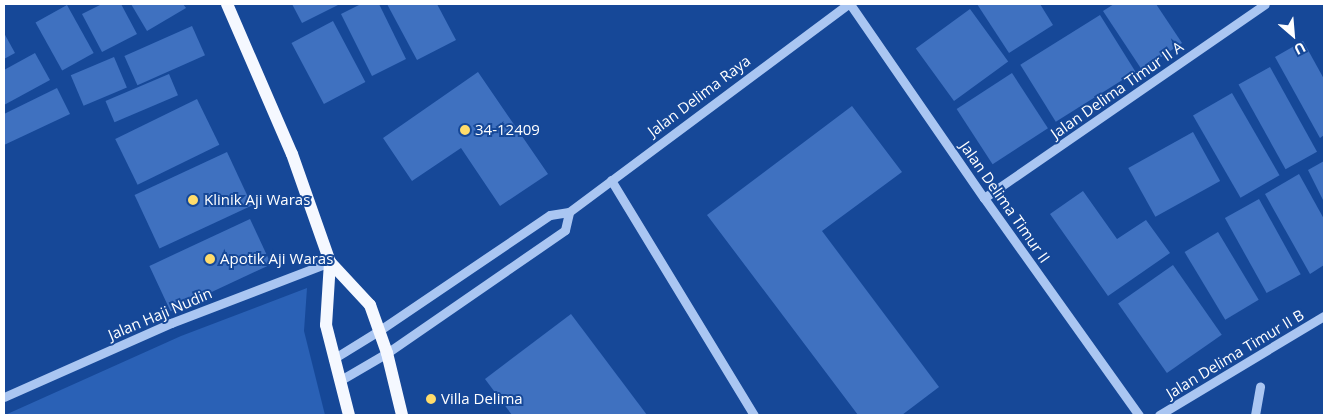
<!DOCTYPE html>
<style>
body{margin:0}
#map{position:relative;width:1328px;height:419px;overflow:hidden;background:#164898;font-family:"Open Sans",sans-serif}
div>[style]{position:absolute}
.green>*{inset:0;background:#2a61b6}
.building>*{inset:0;background:#3f71c0;transform-origin:0 0}
.minor>*{height:9px;margin:-4.5px;padding:0 4.5px;transform-origin:4.5px;border-radius:4.5px;background:#aac6f2}
.major>*{height:12px;margin:-6px;padding:0 6px;transform-origin:6px;border-radius:6px;background:#f5f8ff}
.dots>*{width:14px;height:14px;translate:-50% -50%;box-sizing:border-box;border:2px solid #164898;border-radius:50%}
span{translate:-50% -50%;white-space:nowrap;text-align:center;line-height:1.15;-webkit-text-stroke:4px #164898;paint-order:stroke}
.street-label{font-size:15px;color:#fff}
.poi-label{font-size:15px;color:#fff}
.left{translate:0 -50%;text-align:left}
.frame{position:absolute;inset:0;border:5px solid #fff;pointer-events:none}
.north{position:absolute;left:1268px;top:10px;width:50px;height:50px;-webkit-text-stroke:4px #164898;paint-order:stroke;rotate:153deg;font-size:14px;font-weight:700;line-height:20px;text-align:center;color:#fff}
.north::after{content:'';display:block;margin:auto;width:18px;height:22px;background:#fff;clip-path:polygon(50% 0,100% 100%,50% 72%,0 100%)}
</style>
<div id="map">
<div class="green">
<i style="clip-path:polygon(307px 288px,304px 331px,325px 415px,5px 415px,181px 336px)"></i>
</div>
<div class="building">
<i style="clip-path:polygon(102px 4px,121px 4px,137px 34px,102px 52px,82px 14px)"></i>
<i style="clip-path:polygon(131px 4px,183px 4px,186px 8px,147px 31px)"></i>
<i style="clip-path:polygon(292px 4px,340px 4px,302px 23px)"></i>
<i style="clip-path:polygon(361px 4px,379px 4px,406px 59px,372px 76px,341px 14px)"></i>
<i style="clip-path:polygon(387px 4px,437px 4px,456px 40px,417px 60px)"></i>
<i style="clip-path:polygon(977px 4px,1040px 4px,1053px 25px,1009px 53px)"></i>
<i style="clip-path:polygon(1114px 4px,1156px 4px,1182px 43px,1142px 70px,1103px 11px)"></i>
<i style="left:67px;top:5px;width:55px;height:36px;rotate:61deg"></i>
<i style="left:970px;top:9px;width:65px;height:67px;rotate:54deg"></i>
<i style="left:1100px;top:15px;width:67px;height:94px;rotate:58deg"></i>
<i style="left:333px;top:21px;width:69px;height:47px;rotate:62deg"></i>
<i style="left:192px;top:26px;width:32px;height:74px;rotate:66deg"></i>
<i style="clip-path:polygon(4px 33px,15px 53px,4px 59px)"></i>
<i style="clip-path:polygon(1303px 41px,1324px 79px,1324px 135px,1320px 138px,1275px 57px)"></i>
<i style="clip-path:polygon(35px 53px,50px 80px,4px 105px,4px 70px)"></i>
<i style="left:114px;top:57px;width:33px;height:47px;rotate:67deg"></i>
<i style="left:1270px;top:67px;width:97px;height:36px;rotate:61deg"></i>
<i style="clip-path:polygon(478px 72px,548px 174px,500px 206px,461px 148px,412px 181px,383px 138px)"></i>
<i style="left:1012px;top:73px;width:66px;height:66px;rotate:57deg"></i>
<i style="left:169px;top:74px;width:23px;height:69px;rotate:67deg"></i>
<i style="clip-path:polygon(57px 88px,70px 114px,4px 145px,4px 114px)"></i>
<i style="left:1232px;top:93px;width:95px;height:45px;rotate:60deg"></i>
<i style="left:197px;top:99px;width:51px;height:91px;rotate:64deg"></i>
<i style="clip-path:polygon(852px 106px,902px 172px,822px 231px,939px 387px,902px 415px,858px 415px,707px 215px)"></i>
<i style="left:1193px;top:132px;width:56px;height:74px;rotate:61deg"></i>
<i style="left:227px;top:152px;width:59px;height:102px;rotate:65deg"></i>
<i style="clip-path:polygon(1324px 161px,1324px 202px,1308px 170px)"></i>
<i style="clip-path:polygon(1299px 174px,1324px 219px,1324px 265px,1310px 274px,1265px 194px)"></i>
<i style="clip-path:polygon(1083px 191px,1117px 239px,1146px 220px,1170px 253px,1108px 296px,1050px 214px)"></i>
<i style="left:1259px;top:199px;width:86px;height:39px;rotate:61deg"></i>
<i style="left:250px;top:219px;width:50px;height:111px;rotate:65deg"></i>
<i style="left:1218px;top:232px;width:79px;height:39px;rotate:59deg"></i>
<i style="left:1173px;top:265px;width:85px;height:67px;rotate:55deg"></i>
<i style="clip-path:polygon(571px 314px,647px 415px,512px 415px,485px 379px)"></i>
</div>
<div class="minor">
<i style="left:850px;top:4px;width:236px;rotate:55.4deg"></i>
<i style="left:984px;top:198px;width:267px;rotate:54.5deg"></i>
<i style="left:611px;top:180px;width:275px;rotate:58.7deg"></i>
<i style="left:984px;top:198px;width:341px;rotate:-34.6deg"></i>
<i style="left:333px;top:359px;width:55px;rotate:-31.7deg"></i>
<i style="left:380px;top:330px;width:205px;rotate:-34.1deg"></i>
<i style="left:550px;top:215px;width:19px;rotate:-9deg"></i>
<i style="left:569px;top:212px;width:348px;rotate:-36.7deg"></i>
<i style="left:339px;top:381px;width:56px;rotate:-30.3deg"></i>
<i style="left:387px;top:353px;width:216px;rotate:-34.6deg"></i>
<i style="left:565px;top:230px;width:18px;rotate:-77deg"></i>
<i style="left:4px;top:397px;width:183px;rotate:-23.9deg"></i>
<i style="left:171px;top:323px;width:170px;rotate:-21deg"></i>
<i style="left:1159px;top:415px;width:192px;rotate:-31deg"></i>
<i style="left:1255px;top:415px;width:29px;rotate:-80deg"></i>
</div>
<div class="major">
<i style="left:227px;top:4px;width:163px;rotate:66.6deg"></i>
<i style="left:292px;top:154px;width:114px;rotate:70.6deg"></i>
<i style="left:330px;top:262px;width:63px;rotate:93.6deg"></i>
<i style="left:326px;top:325px;width:93px;rotate:75.7deg"></i>
<i style="left:330px;top:262px;width:59px;rotate:47.1deg"></i>
<i style="left:370px;top:305px;width:51px;rotate:70.5deg"></i>
<i style="left:387px;top:353px;width:64px;rotate:76.4deg"></i>
</div>
<div class="dots">
<i style="left:465px;top:130px;background:#ffdc6b"></i>
<i style="left:193px;top:200px;background:#ffdc6b"></i>
<i style="left:210px;top:259px;background:#ffdc6b"></i>
<i style="left:431px;top:399px;background:#ffdc6b"></i>
</div>
<div class="street-label">
<span style="left:1117px;top:90px;rotate:-35deg">Jalan Delima Timur II A</span>
<span style="left:699px;top:96px;rotate:-37deg">Jalan Delima Raya</span>
<span style="left:1005px;top:202px;rotate:55deg">Jalan Delima Timur II</span>
<span style="left:160px;top:314px;rotate:-23deg">Jalan Haji Nudin</span>
<span style="left:1235px;top:354px;rotate:-31deg">Jalan Delima Timur II B</span>
</div>
<div class="poi-label">
<span class="left" style="left:475px;top:130px">34-12409</span>
<span class="left" style="left:204px;top:200px">Klinik Aji Waras</span>
<span class="left" style="left:220px;top:259px">Apotik Aji Waras</span>
<span class="left" style="left:441px;top:399px">Villa Delima</span>
</div>
<div class="frame"></div>
<div class="north">U</div>
</div>
